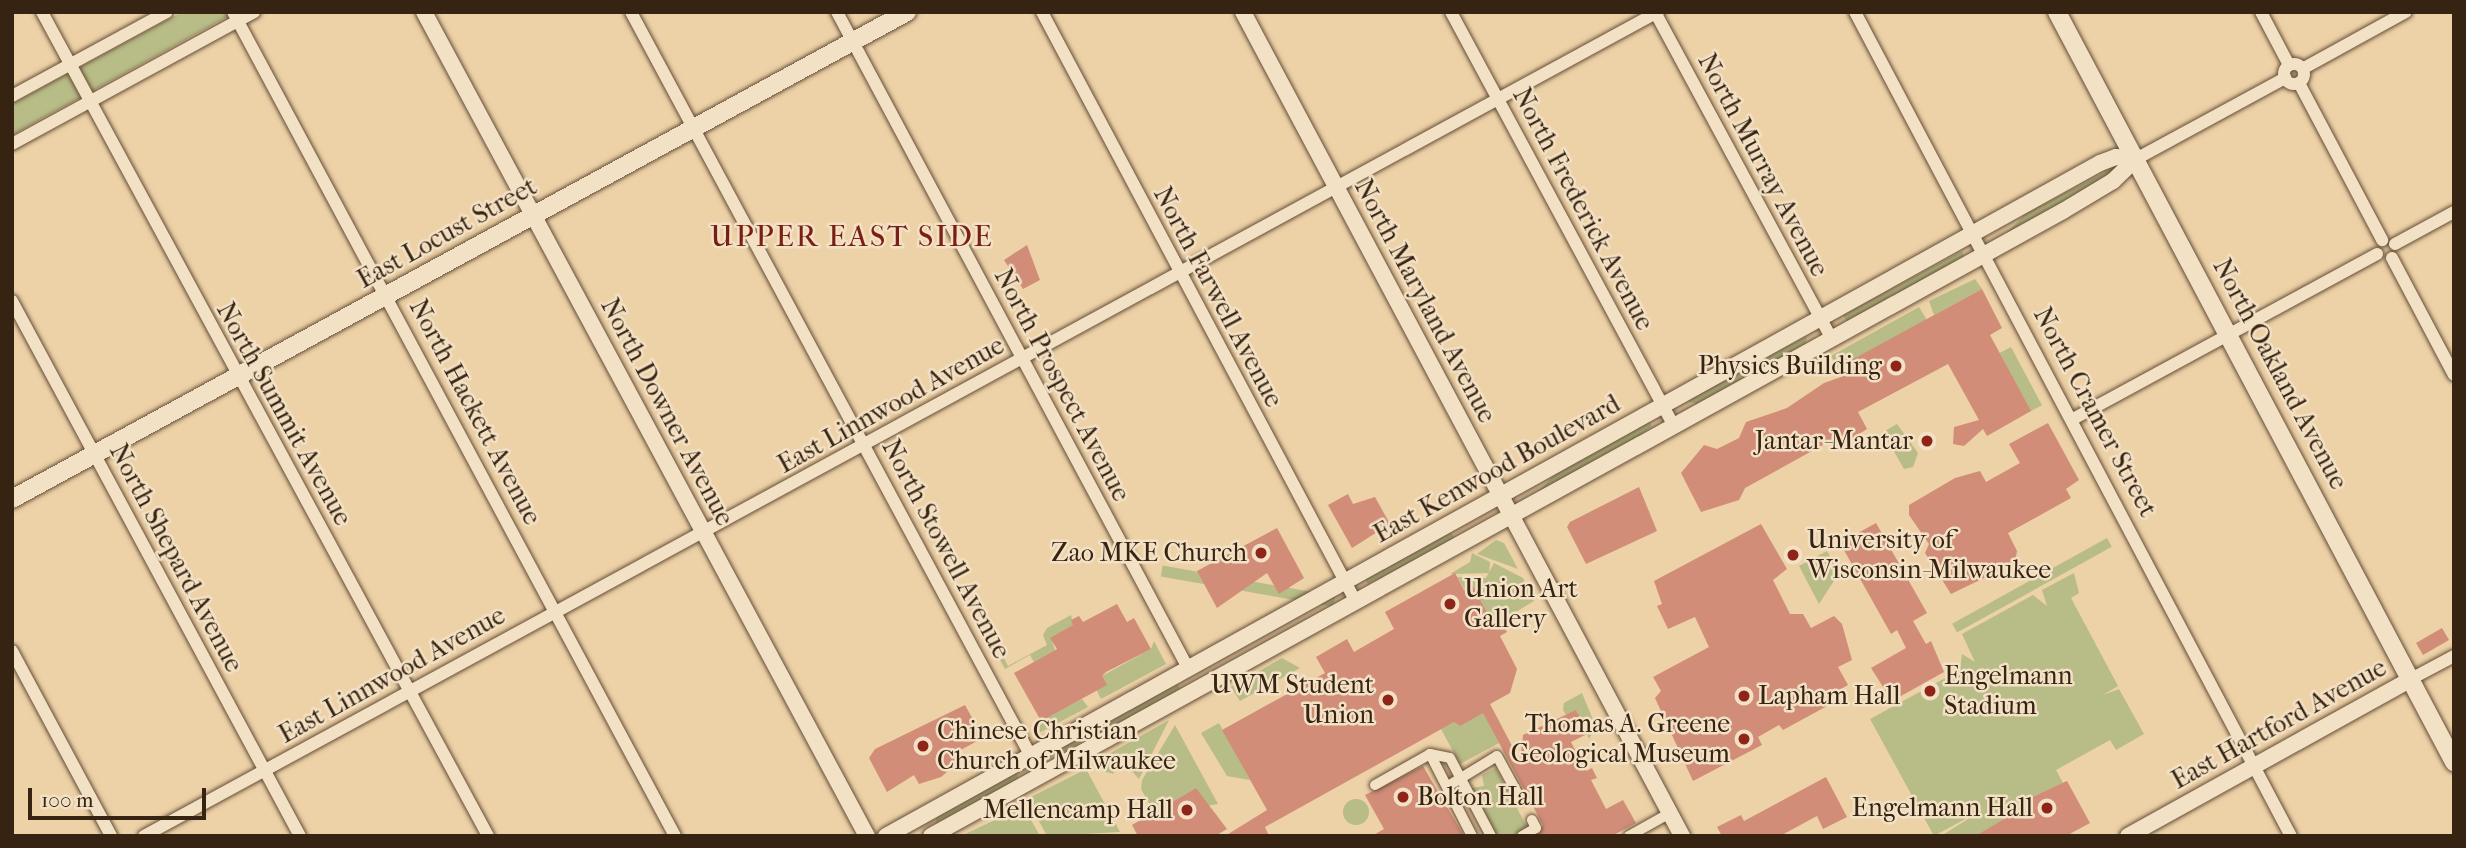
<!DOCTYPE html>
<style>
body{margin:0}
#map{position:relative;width:2466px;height:848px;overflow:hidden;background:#edd1a7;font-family:"IM FELL French Canon",serif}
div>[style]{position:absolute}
.green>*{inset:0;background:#b8bc87;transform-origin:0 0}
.round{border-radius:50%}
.building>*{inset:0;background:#d18d78;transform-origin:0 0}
.roads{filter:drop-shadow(0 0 2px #644e37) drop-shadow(0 0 2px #644e37)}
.pedestrian>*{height:10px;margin:-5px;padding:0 5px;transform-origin:5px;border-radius:5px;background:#f3e1c6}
.minor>*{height:12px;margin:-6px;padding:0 6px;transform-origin:6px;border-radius:6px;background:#f3e1c6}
.minor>.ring{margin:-6px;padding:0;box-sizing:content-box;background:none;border:12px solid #f3e1c6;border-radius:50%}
.tertiary>*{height:16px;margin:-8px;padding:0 8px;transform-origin:8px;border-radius:8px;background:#f3e1c6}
.secondary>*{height:18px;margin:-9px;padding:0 9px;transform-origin:9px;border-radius:9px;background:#f3e1c6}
.dots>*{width:19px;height:19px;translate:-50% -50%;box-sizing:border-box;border:4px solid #f3e1c6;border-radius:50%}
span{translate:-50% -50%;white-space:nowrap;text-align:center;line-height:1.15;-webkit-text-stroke:5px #f3e1c6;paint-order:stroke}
.street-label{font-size:26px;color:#372312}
.poi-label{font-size:26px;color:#372312}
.right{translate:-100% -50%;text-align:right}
.left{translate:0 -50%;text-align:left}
.quarter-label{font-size:30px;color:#7a1f14;letter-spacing:2px}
.frame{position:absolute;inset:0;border:14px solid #372312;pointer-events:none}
.scale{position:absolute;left:28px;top:788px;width:178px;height:32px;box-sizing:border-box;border:4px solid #372312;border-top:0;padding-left:9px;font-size:21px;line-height:24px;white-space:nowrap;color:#372312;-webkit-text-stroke:5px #f3e1c6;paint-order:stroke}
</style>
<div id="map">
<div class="green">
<i style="clip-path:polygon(182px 12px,236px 12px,12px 135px,12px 104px)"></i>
<i style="clip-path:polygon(2117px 166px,2119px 170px,2001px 239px,2025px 214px)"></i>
<i style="clip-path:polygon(1962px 251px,1964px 256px,1938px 277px,1846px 321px,1843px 315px)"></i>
<i style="clip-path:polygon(1975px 279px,1982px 289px,1934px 315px,1929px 301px)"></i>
<i style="clip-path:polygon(1919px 307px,1927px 320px,1852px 391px,1831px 356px)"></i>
<i style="clip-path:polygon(1807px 336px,1805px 344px,1704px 406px,1686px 401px)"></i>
<i style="left:2011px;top:347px;width:66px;height:13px;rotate:62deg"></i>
<i style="clip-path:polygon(1649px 422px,1652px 426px,1625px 449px,1531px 499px,1556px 473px)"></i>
<i style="clip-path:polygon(1897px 424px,1918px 453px,1913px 467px,1904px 469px,1883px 432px)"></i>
<i style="clip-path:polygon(1451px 532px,1454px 537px,1447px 545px,1368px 584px,1365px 579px)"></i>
<i style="left:2107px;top:538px;width:10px;height:177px;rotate:61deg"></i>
<i style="clip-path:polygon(1496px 540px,1504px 543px,1518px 569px,1477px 554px)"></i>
<i style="clip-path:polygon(1827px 551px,1839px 573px,1819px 604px,1799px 566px)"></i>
<i style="clip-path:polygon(1472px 553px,1490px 562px,1489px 573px,1450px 574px,1470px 562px)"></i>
<i style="clip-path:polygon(1494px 563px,1523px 578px,1534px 601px,1501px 621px,1498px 616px,1491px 620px,1473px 586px,1465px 590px,1457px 577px,1486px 578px)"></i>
<i style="clip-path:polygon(2074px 573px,2079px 593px,2071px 598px,2118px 686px,2103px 695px,2119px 689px,2144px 734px,2116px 750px,2110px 740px,2056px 770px,2063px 783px,2013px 805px,2008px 818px,1975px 836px,1941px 836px,1987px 807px,1934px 836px,1870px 719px,1960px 670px,1962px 654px,1975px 662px,1962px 634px,2033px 595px,2047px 606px,2042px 590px)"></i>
<i style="left:1335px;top:596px;width:11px;height:175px;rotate:100deg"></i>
<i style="clip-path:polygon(1071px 615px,1074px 627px,1051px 638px,1055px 650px,1034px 662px,1030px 655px,1005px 669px,1000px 660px,1004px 658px,1008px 666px,1047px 645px,1043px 635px,1047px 628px)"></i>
<i style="clip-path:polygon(1154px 641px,1166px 664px,1101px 699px,1097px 691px,1102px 676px,1151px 649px)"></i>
<i style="clip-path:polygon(1282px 658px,1300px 668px,1240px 701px,1231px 687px)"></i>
<i style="clip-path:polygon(1177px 683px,1181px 690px,1055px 756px,1053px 752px)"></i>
<i style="clip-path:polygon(1582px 693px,1596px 727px,1589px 739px,1577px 711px,1566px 715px,1563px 710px,1564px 703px)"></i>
<i style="clip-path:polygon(1082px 699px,1088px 707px,1039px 733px,1039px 720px)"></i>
<i style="clip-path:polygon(1484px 710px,1499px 743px,1460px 764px,1441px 729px,1454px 722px,1460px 726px)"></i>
<i style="clip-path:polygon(1169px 720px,1139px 779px,1127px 766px,1132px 763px,1126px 753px,1113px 762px,1114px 774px,1106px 772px,1098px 760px)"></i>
<i style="clip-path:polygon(1219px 723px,1250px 780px,1227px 776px,1201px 733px)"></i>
<i style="clip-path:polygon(1175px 725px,1218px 804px,1206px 806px,1196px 788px,1154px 812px,1141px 789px,1142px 780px)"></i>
<i style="clip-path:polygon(1496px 768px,1528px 829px,1515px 836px,1497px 836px,1472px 788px,1484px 786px,1482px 775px)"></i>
<i style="clip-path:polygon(1086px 769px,1120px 832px,1047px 836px,1027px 799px)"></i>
<i style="clip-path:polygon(1018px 770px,1017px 780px,935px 826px,937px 815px)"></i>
<i class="round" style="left:1343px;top:799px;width:26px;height:26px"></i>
<i style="clip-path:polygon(1021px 802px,1040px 836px,961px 836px,1022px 807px)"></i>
</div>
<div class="building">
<i style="clip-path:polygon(1027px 245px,1040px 280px,1023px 289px,1004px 260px)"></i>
<i style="clip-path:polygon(1982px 289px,2002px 328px,1990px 335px,2031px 411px,1987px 436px,1983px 429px,1964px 446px,1953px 444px,1954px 427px,1979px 420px,1948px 364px,1858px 412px,1867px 429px,1837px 448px,1830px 441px,1745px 488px,1739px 500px,1701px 512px,1681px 473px,1704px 445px,1717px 449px,1739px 438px,1746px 422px,1787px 408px,1824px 383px,1852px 373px,1846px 363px)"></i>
<i style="clip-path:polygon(2048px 423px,2079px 480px,2066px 489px,2071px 498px,2008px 533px,2017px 551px,2015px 563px,1951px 594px,1925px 553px,1929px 544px,1909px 515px,1909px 505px,1955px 478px,1980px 471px,1986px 482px,2020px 463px,2009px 444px)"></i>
<i style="clip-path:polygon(1639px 487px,1657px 531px,1586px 564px,1567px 527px,1570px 522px)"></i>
<i style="clip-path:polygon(1348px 494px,1353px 504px,1375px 497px,1390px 524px,1352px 548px,1328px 505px)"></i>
<i style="clip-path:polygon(1876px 523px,1927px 613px,1913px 621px,1926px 644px,1931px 641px,1944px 672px,1892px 701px,1871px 668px,1906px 648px,1897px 630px,1891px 634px,1840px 543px)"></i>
<i style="clip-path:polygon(1761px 524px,1787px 569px,1773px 580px,1790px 614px,1803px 614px,1811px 628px,1834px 616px,1842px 624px,1852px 660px,1838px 667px,1848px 685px,1825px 698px,1829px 705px,1783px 730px,1779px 725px,1758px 737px,1762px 745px,1693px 781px,1655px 698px,1661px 691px,1653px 677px,1709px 647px,1695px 617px,1668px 629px,1657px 606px,1662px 604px,1654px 581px)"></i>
<i style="clip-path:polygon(1277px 528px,1304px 578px,1279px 594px,1267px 573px,1217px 608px,1197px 571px)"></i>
<i style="clip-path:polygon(1455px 573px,1464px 590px,1473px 586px,1491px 620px,1498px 616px,1507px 632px,1500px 636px,1517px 669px,1510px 693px,1490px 704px,1520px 761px,1523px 735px,1576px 710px,1589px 733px,1571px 742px,1586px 771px,1592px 768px,1597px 778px,1591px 780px,1606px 809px,1623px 800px,1636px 823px,1612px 836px,1537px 836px,1543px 825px,1483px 713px,1460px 726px,1454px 722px,1265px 827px,1269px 836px,1225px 836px,1267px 810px,1222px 730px,1325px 673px,1316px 657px,1347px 639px,1354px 652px,1394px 629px,1385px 612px)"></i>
<i style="clip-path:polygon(1117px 604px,1127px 622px,1134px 618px,1151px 649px,1106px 672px,1102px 676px,1107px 685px,1041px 721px,1014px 673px,1057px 649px,1050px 638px,1073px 625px,1071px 620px,1079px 616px,1083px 622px)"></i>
<i style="left:2442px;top:628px;width:14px;height:30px;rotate:60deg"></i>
<i style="clip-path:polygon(965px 705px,983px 738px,955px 753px,960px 761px,941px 777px,919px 784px,914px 775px,887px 792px,869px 758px,875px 749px)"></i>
<i style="clip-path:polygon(1423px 766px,1464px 836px,1372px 836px,1384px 829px,1365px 795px)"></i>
<i style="clip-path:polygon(1826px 777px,1847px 817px,1823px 829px,1817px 816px,1780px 836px,1722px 836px,1717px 827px,1741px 815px,1744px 821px)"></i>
<i style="clip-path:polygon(2067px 781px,2090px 823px,2066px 836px,1975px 836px,2008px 817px,2012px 806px)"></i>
<i style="clip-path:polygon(1196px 788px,1227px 829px,1215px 836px,1138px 836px,1132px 825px)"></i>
</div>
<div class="roads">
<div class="pedestrian">
<i style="left:1430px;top:754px;width:20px;rotate:11deg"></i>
<i style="left:1450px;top:758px;width:88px;rotate:62.3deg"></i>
<i style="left:1375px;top:785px;width:63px;rotate:-29.4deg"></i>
<i style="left:1430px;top:754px;width:92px;rotate:62.9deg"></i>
<i style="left:1448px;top:786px;width:57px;rotate:-31.5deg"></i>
<i style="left:1497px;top:756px;width:48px;rotate:61.3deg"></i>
<i style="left:1522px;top:836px;width:16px;rotate:-30deg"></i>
<i style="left:1536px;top:828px;width:9px;rotate:-117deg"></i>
<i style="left:1629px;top:836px;width:47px;rotate:-29.3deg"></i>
</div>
<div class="minor">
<i style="left:42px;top:12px;width:937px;rotate:61.57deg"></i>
<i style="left:233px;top:12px;width:935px;rotate:61.79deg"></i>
<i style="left:631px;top:12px;width:866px;rotate:61.75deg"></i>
<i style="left:837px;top:12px;width:744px;rotate:61.85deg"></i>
<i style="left:1042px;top:12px;width:668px;rotate:61.98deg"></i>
<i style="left:1451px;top:12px;width:470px;rotate:61.7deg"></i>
<i style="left:1655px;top:12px;width:372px;rotate:61.6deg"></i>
<i style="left:1855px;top:12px;width:932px;rotate:62.12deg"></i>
<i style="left:2261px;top:12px;width:60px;rotate:62.2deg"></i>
<i class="ring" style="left:2284px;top:64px;width:8px;height:8px"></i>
<i style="left:2304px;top:68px;width:116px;rotate:-28.8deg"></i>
<i style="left:2299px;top:83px;width:178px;rotate:62.1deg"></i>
<i style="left:12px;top:96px;width:176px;rotate:-28.5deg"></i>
<i style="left:12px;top:144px;width:276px;rotate:-28.6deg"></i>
<i style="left:2136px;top:159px;width:170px;rotate:-28.5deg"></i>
<i style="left:2395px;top:244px;width:67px;rotate:-28.5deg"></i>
<i style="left:2392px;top:258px;width:132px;rotate:62.1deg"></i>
<i style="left:12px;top:301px;width:608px;rotate:61.71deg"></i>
<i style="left:2073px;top:419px;width:346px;rotate:-28.5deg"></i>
<i style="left:12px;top:651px;width:210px;rotate:61.8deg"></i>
<i style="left:2411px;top:679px;width:49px;rotate:-28.1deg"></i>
<i style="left:144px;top:836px;width:1724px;rotate:-28.56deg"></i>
</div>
<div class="tertiary">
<i style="left:424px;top:12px;width:936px;rotate:61.74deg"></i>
<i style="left:1243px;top:12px;width:934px;rotate:61.95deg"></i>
<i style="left:886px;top:836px;width:1388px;rotate:-29deg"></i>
<i style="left:2100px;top:163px;width:17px;rotate:-21deg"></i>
<i style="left:2116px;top:157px;width:20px;rotate:6deg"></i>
<i style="left:931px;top:836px;width:1293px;rotate:-28.9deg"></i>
<i style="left:2063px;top:211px;width:58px;rotate:-31deg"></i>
<i style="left:2113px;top:181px;width:32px;rotate:-44deg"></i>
<i style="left:2128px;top:836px;width:324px;rotate:-29deg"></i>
</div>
<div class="secondary">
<i style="left:2057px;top:12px;width:849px;rotate:62.11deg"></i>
<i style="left:12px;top:499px;width:1019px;rotate:-28.55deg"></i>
</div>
</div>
<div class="dots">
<i style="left:1896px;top:366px;background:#8f2418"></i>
<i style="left:1927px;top:441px;background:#8f2418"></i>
<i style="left:1261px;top:553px;background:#8f2418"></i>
<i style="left:1793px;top:555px;background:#8f2418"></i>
<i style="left:1450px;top:604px;background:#8f2418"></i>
<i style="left:1930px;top:691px;background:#8f2418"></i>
<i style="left:1744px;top:696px;background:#8f2418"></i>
<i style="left:1388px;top:700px;background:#8f2418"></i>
<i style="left:1744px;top:739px;background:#8f2418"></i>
<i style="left:923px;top:746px;background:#8f2418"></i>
<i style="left:1403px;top:797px;background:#8f2418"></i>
<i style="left:2047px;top:808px;background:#8f2418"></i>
<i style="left:1187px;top:810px;background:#8f2418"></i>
</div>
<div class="street-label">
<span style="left:1763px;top:165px;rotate:62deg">North Murray Avenue</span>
<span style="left:1583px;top:209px;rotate:62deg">North Frederick Avenue</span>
<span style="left:447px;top:233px;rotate:-29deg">East Locust Street</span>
<span style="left:1218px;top:297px;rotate:62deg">North Farwell Avenue</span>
<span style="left:1425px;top:301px;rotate:62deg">North Maryland Avenue</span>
<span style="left:2280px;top:374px;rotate:62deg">North Oakland Avenue</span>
<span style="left:1062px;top:385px;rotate:62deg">North Prospect Avenue</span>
<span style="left:891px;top:405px;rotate:-29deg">East Linnwood Avenue</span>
<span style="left:475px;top:412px;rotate:62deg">North Hackett Avenue</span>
<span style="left:667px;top:412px;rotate:62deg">North Downer Avenue</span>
<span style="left:2095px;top:412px;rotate:62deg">North Cramer Street</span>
<span style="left:284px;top:414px;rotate:61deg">North Summit Avenue</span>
<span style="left:1497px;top:469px;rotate:-29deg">East Kenwood Boulevard</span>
<span style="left:946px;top:549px;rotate:62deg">North Stowell Avenue</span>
<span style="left:176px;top:558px;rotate:62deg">North Shepard Avenue</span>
<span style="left:392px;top:675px;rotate:-29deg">East Linnwood Avenue</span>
<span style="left:2279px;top:724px;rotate:-29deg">East Hartford Avenue</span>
</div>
<div class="poi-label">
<span class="right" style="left:1882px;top:366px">Physics Building</span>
<span class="right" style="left:1913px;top:441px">Jantar-Mantar</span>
<span class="left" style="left:1807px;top:555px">University of<br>Wisconsin-Milwaukee</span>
<span class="right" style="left:1247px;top:553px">Zao MKE Church</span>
<span class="left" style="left:1464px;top:604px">Union Art<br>Gallery</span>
<span class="left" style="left:1944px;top:691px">Engelmann<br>Stadium</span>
<span class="right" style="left:1374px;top:700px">UWM Student<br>Union</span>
<span class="left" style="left:1758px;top:696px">Lapham Hall</span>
<span class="right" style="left:1730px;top:739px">Thomas A. Greene<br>Geological Museum</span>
<span class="left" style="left:937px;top:746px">Chinese Christian<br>Church of Milwaukee</span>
<span class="left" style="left:1417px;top:797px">Bolton Hall</span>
<span class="right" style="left:2033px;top:808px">Engelmann Hall</span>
<span class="right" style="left:1173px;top:810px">Mellencamp Hall</span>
</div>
<div class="quarter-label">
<span style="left:852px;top:237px">UPPER EAST SIDE</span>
</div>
<div class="frame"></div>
<div class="scale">100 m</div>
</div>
